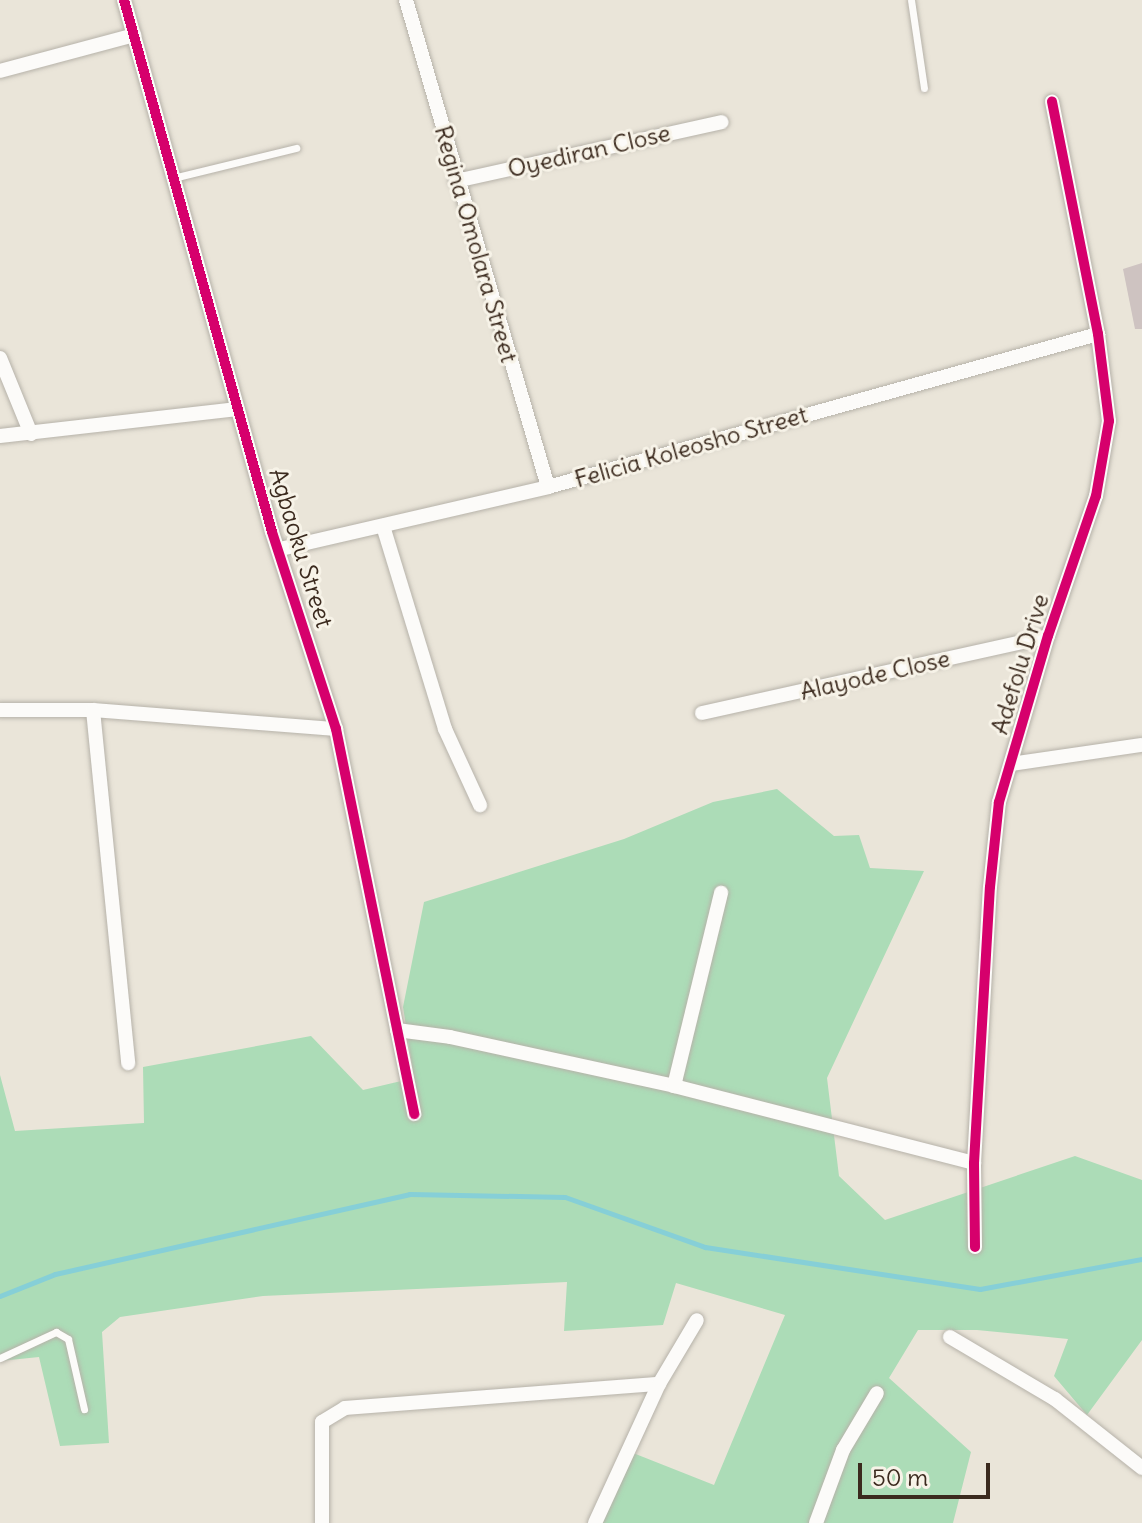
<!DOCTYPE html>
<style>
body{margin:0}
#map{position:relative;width:1142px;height:1523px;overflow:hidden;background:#eae5d9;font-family:Delius,sans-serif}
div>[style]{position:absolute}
.green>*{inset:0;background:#acdcb7}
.stream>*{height:5px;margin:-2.5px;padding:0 2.5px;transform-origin:2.5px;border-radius:2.5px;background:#86cfd7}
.building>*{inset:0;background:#cec3c1}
.roads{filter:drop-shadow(0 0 2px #b6b2a9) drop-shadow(0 0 2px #b6b2a9)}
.service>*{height:7px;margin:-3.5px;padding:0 3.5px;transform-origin:3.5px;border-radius:3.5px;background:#fcfbf9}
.minor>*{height:14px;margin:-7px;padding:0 7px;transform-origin:7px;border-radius:7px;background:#fcfbf9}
.cycleway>*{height:10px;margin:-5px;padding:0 5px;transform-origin:5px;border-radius:5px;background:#d6006c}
span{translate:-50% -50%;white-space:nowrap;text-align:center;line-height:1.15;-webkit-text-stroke:6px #f7f3e8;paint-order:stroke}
.street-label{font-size:24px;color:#3b2a1e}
.scale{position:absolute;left:858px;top:1463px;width:132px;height:36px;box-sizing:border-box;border:4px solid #3b2a1e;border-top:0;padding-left:10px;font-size:24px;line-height:28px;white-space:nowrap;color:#3b2a1e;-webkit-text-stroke:6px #f7f3e8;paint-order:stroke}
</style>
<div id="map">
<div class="green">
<i style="clip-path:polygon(777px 789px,834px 836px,859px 835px,870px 868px,924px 871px,827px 1078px,839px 1176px,885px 1220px,1075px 1156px,1142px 1180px,1142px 1340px,1087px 1415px,1054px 1376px,1068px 1339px,977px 1330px,918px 1330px,889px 1378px,971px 1452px,953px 1523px,597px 1523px,628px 1451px,714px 1485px,785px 1315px,676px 1283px,663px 1325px,564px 1331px,567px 1282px,263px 1296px,120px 1317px,102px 1332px,109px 1443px,60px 1446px,39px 1357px,0 1361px,0 1075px,15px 1131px,144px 1123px,143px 1067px,311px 1036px,363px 1090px,414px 1078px,403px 1007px,424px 902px,624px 839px,713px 802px)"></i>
</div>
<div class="stream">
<i style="left:0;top:1296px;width:59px;rotate:-21.8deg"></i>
<i style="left:55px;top:1274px;width:364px;rotate:-12.7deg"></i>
<i style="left:410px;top:1194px;width:155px;rotate:1.1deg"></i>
<i style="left:565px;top:1197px;width:149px;rotate:19.7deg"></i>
<i style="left:705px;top:1247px;width:278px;rotate:8.7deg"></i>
<i style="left:980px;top:1289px;width:165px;rotate:-10.5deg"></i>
</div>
<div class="building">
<i style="clip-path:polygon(1142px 263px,1142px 329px,1135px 329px,1123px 269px)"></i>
</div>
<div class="roads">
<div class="service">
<i style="left:911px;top:0;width:89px;rotate:81.6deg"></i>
<i style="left:173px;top:178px;width:127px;rotate:-13.7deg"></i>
<i style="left:0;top:1358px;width:62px;rotate:-24.9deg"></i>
<i style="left:56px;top:1332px;width:14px;rotate:30deg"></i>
<i style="left:68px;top:1339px;width:72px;rotate:77.1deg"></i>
</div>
<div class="minor">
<i style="left:124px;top:0;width:552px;rotate:74.45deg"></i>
<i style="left:272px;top:532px;width:207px;rotate:72deg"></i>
<i style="left:336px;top:729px;width:393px;rotate:78.5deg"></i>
<i style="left:406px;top:0;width:507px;rotate:73.74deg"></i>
<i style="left:0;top:71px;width:139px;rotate:-15deg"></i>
<i style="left:456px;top:181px;width:272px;rotate:-12.5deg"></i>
<i style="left:0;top:358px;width:82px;rotate:67.8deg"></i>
<i style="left:0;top:436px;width:239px;rotate:-6.5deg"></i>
<i style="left:383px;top:526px;width:212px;rotate:73deg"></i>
<i style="left:445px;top:729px;width:84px;rotate:65.3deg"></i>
<i style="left:280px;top:549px;width:275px;rotate:-13deg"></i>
<i style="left:548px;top:487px;width:571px;rotate:-15.55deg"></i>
<i style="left:0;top:710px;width:93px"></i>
<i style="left:93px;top:710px;width:244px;rotate:4.5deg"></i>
<i style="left:93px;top:710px;width:355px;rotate:84.3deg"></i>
<i style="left:702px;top:713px;width:354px;rotate:-12.5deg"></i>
<i style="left:1011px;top:764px;width:132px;rotate:-8.3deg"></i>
<i style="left:397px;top:1030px;width:53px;rotate:7.5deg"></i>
<i style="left:450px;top:1037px;width:229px;rotate:12.3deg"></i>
<i style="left:674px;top:1086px;width:310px;rotate:14.4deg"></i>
<i style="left:674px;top:1086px;width:199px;rotate:-76.3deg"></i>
<i style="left:975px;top:1247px;width:84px;rotate:-90.7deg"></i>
<i style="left:974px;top:1163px;width:276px;rotate:-86.7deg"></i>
<i style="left:990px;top:887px;width:85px;rotate:-84deg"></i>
<i style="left:999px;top:802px;width:173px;rotate:-73.6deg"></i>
<i style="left:1048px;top:636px;width:148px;rotate:-71.1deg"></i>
<i style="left:1096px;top:496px;width:76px;rotate:-80.2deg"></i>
<i style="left:1109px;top:421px;width:88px;rotate:-97.2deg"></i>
<i style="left:1098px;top:334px;width:237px;rotate:-101.2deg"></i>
<i style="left:950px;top:1337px;width:122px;rotate:30.6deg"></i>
<i style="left:1055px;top:1399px;width:111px;rotate:38.4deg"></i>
<i style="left:322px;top:1523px;width:101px;rotate:-90deg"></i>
<i style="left:322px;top:1422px;width:27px;rotate:-31deg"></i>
<i style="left:345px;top:1408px;width:315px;rotate:-4.4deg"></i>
<i style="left:595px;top:1523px;width:153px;rotate:-65.3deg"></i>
<i style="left:659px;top:1384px;width:74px;rotate:-59.3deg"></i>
<i style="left:816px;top:1523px;width:78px;rotate:-69.7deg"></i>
<i style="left:843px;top:1450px;width:66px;rotate:-59.2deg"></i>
</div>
</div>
<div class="cycleway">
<i style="left:124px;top:0;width:552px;rotate:74.45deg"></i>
<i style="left:272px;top:532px;width:207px;rotate:72deg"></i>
<i style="left:336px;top:729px;width:393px;rotate:78.5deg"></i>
<i style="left:975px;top:1247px;width:84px;rotate:-90.7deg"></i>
<i style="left:974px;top:1163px;width:276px;rotate:-86.7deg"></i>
<i style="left:990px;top:887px;width:85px;rotate:-84deg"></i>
<i style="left:999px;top:802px;width:173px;rotate:-73.6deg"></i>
<i style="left:1048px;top:636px;width:148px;rotate:-71.1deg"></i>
<i style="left:1096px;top:496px;width:76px;rotate:-80.2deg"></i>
<i style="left:1109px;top:421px;width:88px;rotate:-97.2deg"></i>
<i style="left:1098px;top:334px;width:237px;rotate:-101.2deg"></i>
</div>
<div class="street-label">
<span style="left:589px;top:151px;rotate:-13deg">Oyediran Close</span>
<span style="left:476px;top:244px;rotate:74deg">Regina Omolara Street</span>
<span style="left:691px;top:447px;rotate:-16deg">Felicia Koleosho Street</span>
<span style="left:301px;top:548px;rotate:73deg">Agbaoku Street</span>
<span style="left:1020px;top:664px;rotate:-73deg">Adefolu Drive</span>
<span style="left:875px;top:675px;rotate:-13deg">Alayode Close</span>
</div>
<div class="scale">50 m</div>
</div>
